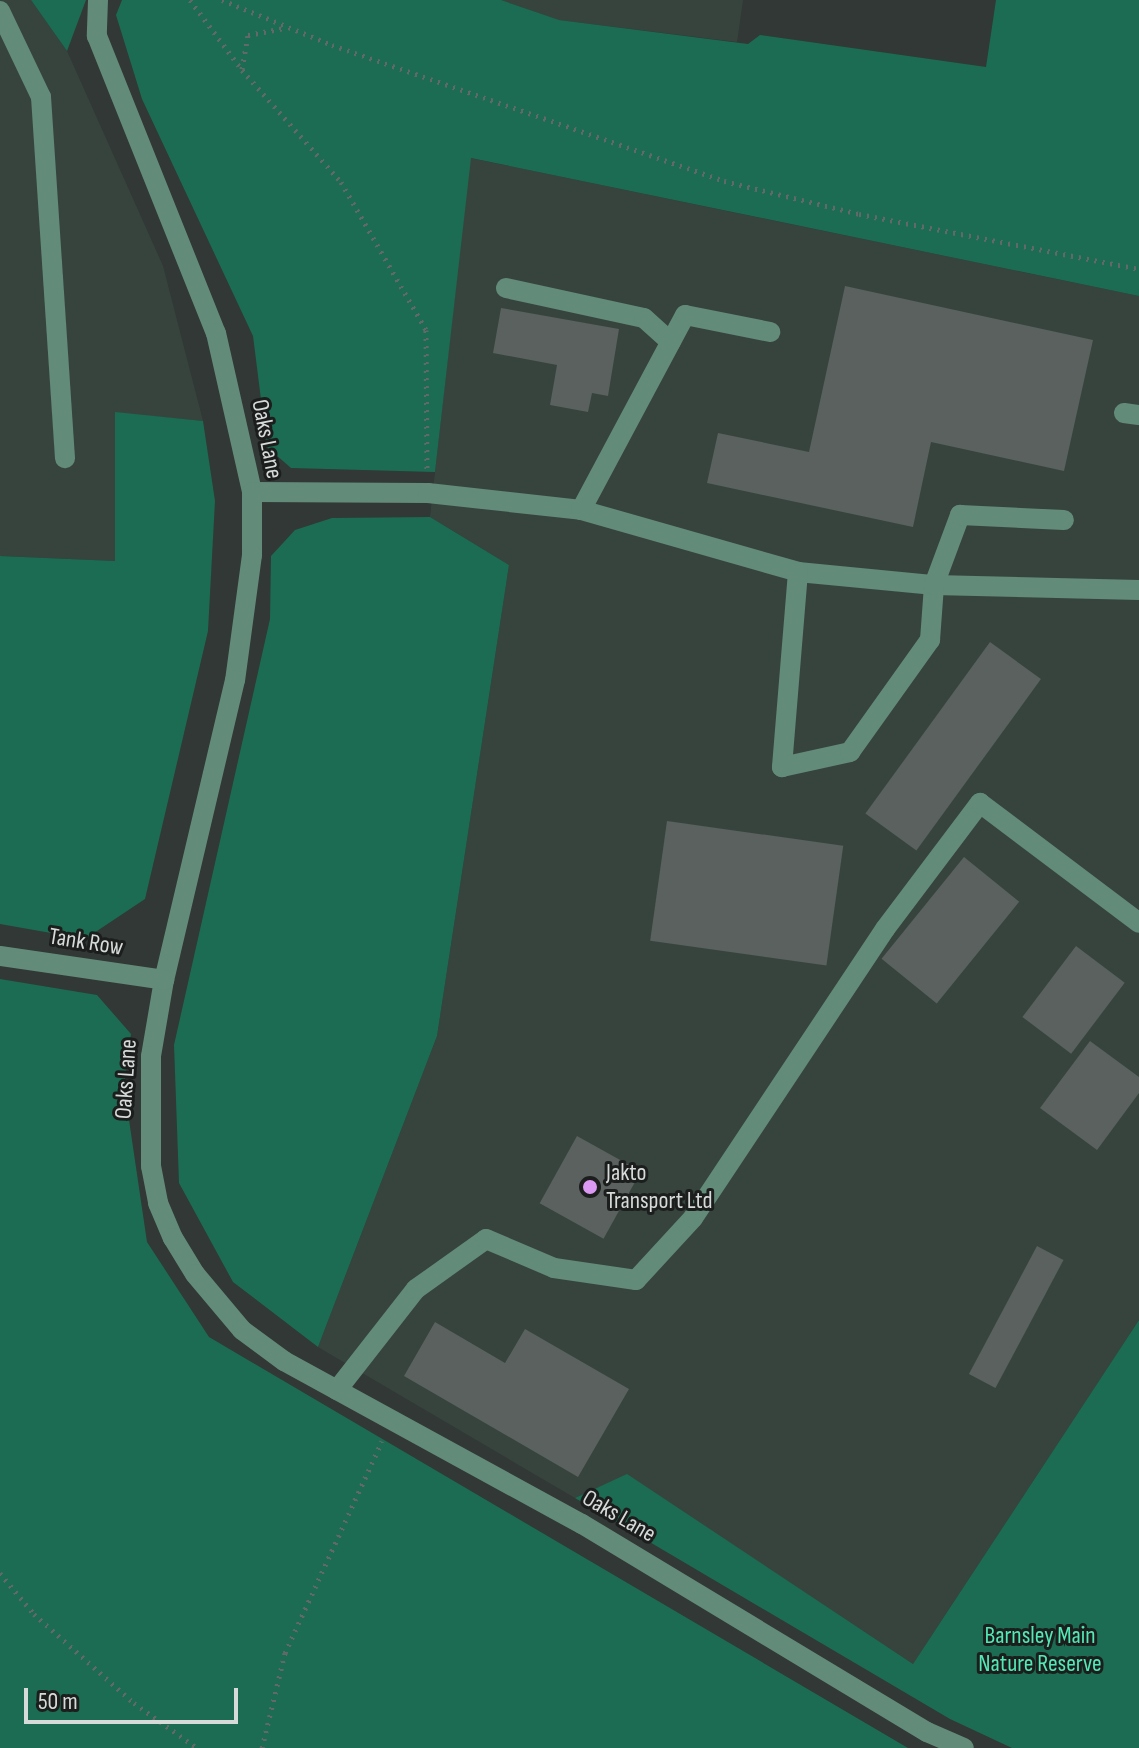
<!DOCTYPE html>
<style>
body{margin:0}
#map{position:relative;width:1139px;height:1748px;overflow:hidden;background:#313835;font-family:"Sofia Sans Condensed",sans-serif}
div>[style]{position:absolute}
.built>*{inset:0;background:#37443e}
.green>*{inset:0;background:#1b6c52}
.building>*{inset:0;background:#5a615e;transform-origin:0 0}
.path>*{height:5px;margin-top:-2.5px;transform-origin:0;background:repeating-linear-gradient(90deg,#636967 0 2px,transparent 0 8px)}
.minor>*{height:20px;margin:-10px;padding:0 10px;transform-origin:10px;border-radius:10px;background:#628b7a}
.dots>*{width:22px;height:22px;translate:-50% -50%;box-sizing:border-box;border:4px solid #1b1e1d;border-radius:50%}
span{translate:-50% -50%;white-space:nowrap;text-align:center;line-height:1.15;-webkit-text-stroke:6px #1b1e1d;paint-order:stroke}
.street-label{font-size:24px;color:#d6dad8}
.poi-label{font-size:24px;color:#d6dad8}
.left{translate:0 -50%;text-align:left}
.park-label{font-size:24px;color:#52e9b6}
.scale{position:absolute;left:24px;top:1688px;width:214px;height:36px;box-sizing:border-box;border:4px solid #d6dad8;border-top:0;padding-left:10px;font-size:24px;line-height:28px;white-space:nowrap;color:#d6dad8;-webkit-text-stroke:6px #1b1e1d;paint-order:stroke}
</style>
<div id="map">
<div class="built">
<i style="clip-path:polygon(0 0,31px 0,67px 51px,163px 266px,203px 421px,115px 413px,115px 561px,0 556px)"></i>
<i style="clip-path:polygon(501px 0,743px 0,737px 42px,558px 20px)"></i>
<i style="clip-path:polygon(470px 158px,1139px 296px,1139px 1320px,913px 1664px,627px 1475px,575px 1498px,318px 1347px,437px 1036px,509px 565px,430px 517px)"></i>
</div>
<div class="green">
<i style="clip-path:polygon(31px 0,86px 0,67px 51px)"></i>
<i style="clip-path:polygon(122px 0,501px 0,559px 20px,748px 44px,760px 35px,986px 67px,996px 0,1139px 0,1139px 296px,471px 158px,435px 472px,291px 468px,267px 447px,253px 336px,142px 99px,116px 15px)"></i>
<i style="clip-path:polygon(115px 412px,203px 421px,215px 501px,208px 631px,145px 899px,85px 939px,0 924px,0 556px,115px 561px)"></i>
<i style="clip-path:polygon(430px 517px,509px 565px,437px 1036px,318px 1347px,233px 1282px,179px 1183px,174px 1045px,270px 619px,271px 556px,295px 530px,332px 518px)"></i>
<i style="clip-path:polygon(0 979px,97px 995px,131px 1034px,124px 1086px,147px 1242px,209px 1337px,908px 1748px,0 1748px)"></i>
<i style="clip-path:polygon(1139px 1320px,1139px 1748px,1012px 1748px,950px 1719px,575px 1498px,627px 1474px,913px 1664px)"></i>
</div>
<div class="building">
<i style="clip-path:polygon(845px 286px,1093px 340px,1064px 471px,931px 442px,913px 527px,707px 483px,718px 433px,809px 452px)"></i>
<i style="clip-path:polygon(501px 308px,619px 329px,608px 396px,592px 393px,588px 412px,550px 405px,557px 365px,493px 353px)"></i>
<i style="left:990px;top:642px;width:63px;height:212px;rotate:36deg"></i>
<i style="left:667px;top:821px;width:178px;height:121px;rotate:8deg"></i>
<i style="left:964px;top:857px;width:71px;height:131px;rotate:39deg"></i>
<i style="left:1076px;top:946px;width:61px;height:89px;rotate:37deg"></i>
<i style="clip-path:polygon(1090px 1041px,1139px 1077px,1139px 1093px,1097px 1150px,1040px 1108px)"></i>
<i style="left:577px;top:1136px;width:73px;height:77px;rotate:29deg"></i>
<i style="left:1037px;top:1246px;width:30px;height:145px;rotate:28deg"></i>
<i style="clip-path:polygon(435px 1322px,505px 1363px,525px 1329px,629px 1389px,578px 1477px,404px 1376px)"></i>
</div>
<div class="path">
<i style="left:190px;top:0;width:87px;rotate:53.4deg"></i>
<i style="left:242px;top:70px;width:149px;rotate:48.5deg"></i>
<i style="left:341px;top:182px;width:171px;rotate:60.1deg"></i>
<i style="left:426px;top:330px;width:140px;rotate:89.6deg"></i>
<i style="left:222px;top:0;width:119px;rotate:22.2deg"></i>
<i style="left:332px;top:45px;width:415px;rotate:19.1deg"></i>
<i style="left:724px;top:181px;width:139px;rotate:13.7deg"></i>
<i style="left:859px;top:214px;width:285px;rotate:11.1deg"></i>
<i style="left:242px;top:69px;width:35px;rotate:-80deg"></i>
<i style="left:248px;top:35px;width:38px;rotate:-11deg"></i>
<i style="left:0;top:1573px;width:53px;rotate:50.3deg"></i>
<i style="left:34px;top:1614px;width:134px;rotate:41.7deg"></i>
<i style="left:134px;top:1703px;width:77px;rotate:35.5deg"></i>
<i style="left:262px;top:1748px;width:98px;rotate:-76.4deg"></i>
<i style="left:285px;top:1653px;width:233px;rotate:-65.4deg"></i>
</div>
<div class="minor">
<i style="left:98px;top:0;width:36px;rotate:92deg"></i>
<i style="left:97px;top:36px;width:320px;rotate:68.2deg"></i>
<i style="left:216px;top:333px;width:163px;rotate:77.2deg"></i>
<i style="left:252px;top:492px;width:63px;rotate:90deg"></i>
<i style="left:252px;top:555px;width:126px;rotate:97.7deg"></i>
<i style="left:235px;top:680px;width:308px;rotate:103.3deg"></i>
<i style="left:164px;top:980px;width:77px;rotate:99.7deg"></i>
<i style="left:151px;top:1056px;width:110px;rotate:90deg"></i>
<i style="left:151px;top:1166px;width:38px;rotate:79deg"></i>
<i style="left:158px;top:1203px;width:38px;rotate:67deg"></i>
<i style="left:173px;top:1238px;width:42px;rotate:58.6deg"></i>
<i style="left:195px;top:1274px;width:73px;rotate:50deg"></i>
<i style="left:242px;top:1330px;width:52px;rotate:36.4deg"></i>
<i style="left:284px;top:1361px;width:340px;rotate:28.7deg"></i>
<i style="left:582px;top:1524px;width:403px;rotate:31.1deg"></i>
<i style="left:927px;top:1732px;width:40px;rotate:23.4deg"></i>
<i style="left:0;top:11px;width:95px;rotate:64.5deg"></i>
<i style="left:41px;top:97px;width:362px;rotate:86.2deg"></i>
<i style="left:506px;top:288px;width:141px;rotate:12.3deg"></i>
<i style="left:644px;top:318px;width:36px;rotate:42deg"></i>
<i style="left:1124px;top:413px;width:15px;rotate:8deg"></i>
<i style="left:252px;top:492px;width:176px;rotate:0.3deg"></i>
<i style="left:428px;top:493px;width:154px;rotate:6.3deg"></i>
<i style="left:581px;top:510px;width:226px;rotate:15.9deg"></i>
<i style="left:798px;top:572px;width:137px;rotate:5.5deg"></i>
<i style="left:934px;top:585px;width:205px;rotate:1.4deg"></i>
<i style="left:581px;top:510px;width:221px;rotate:-61.9deg"></i>
<i style="left:685px;top:315px;width:87px;rotate:11.3deg"></i>
<i style="left:798px;top:572px;width:196px;rotate:94.7deg"></i>
<i style="left:782px;top:767px;width:70px;rotate:-12.4deg"></i>
<i style="left:850px;top:752px;width:138px;rotate:-54.5deg"></i>
<i style="left:930px;top:640px;width:55px;rotate:-85.8deg"></i>
<i style="left:934px;top:585px;width:75px;rotate:-69.6deg"></i>
<i style="left:960px;top:515px;width:104px;rotate:2.8deg"></i>
<i style="left:0;top:956px;width:166px;rotate:8.3deg"></i>
<i style="left:337px;top:1390px;width:128px;rotate:-52deg"></i>
<i style="left:416px;top:1289px;width:86px;rotate:-35.5deg"></i>
<i style="left:486px;top:1239px;width:74px;rotate:23.1deg"></i>
<i style="left:554px;top:1268px;width:83px;rotate:8.3deg"></i>
<i style="left:636px;top:1280px;width:84px;rotate:-47.4deg"></i>
<i style="left:693px;top:1218px;width:347px;rotate:-56.4deg"></i>
<i style="left:885px;top:929px;width:158px;rotate:-53deg"></i>
<i style="left:980px;top:803px;width:199px;rotate:37deg"></i>
</div>
<div class="dots">
<i style="left:590px;top:1187px;background:#dc99f4"></i>
</div>
<div class="street-label">
<span style="left:267px;top:439px;rotate:79deg">Oaks Lane</span>
<span style="left:86px;top:942px;rotate:9deg">Tank Row</span>
<span style="left:126px;top:1079px;rotate:-86deg">Oaks Lane</span>
<span style="left:619px;top:1516px;rotate:30deg">Oaks Lane</span>
</div>
<div class="poi-label">
<span class="left" style="left:606px;top:1187px">Jakto<br>Transport Ltd</span>
</div>
<div class="park-label">
<span style="left:1040px;top:1650px">Barnsley Main<br>Nature Reserve</span>
</div>
<div class="scale">50 m</div>
</div>
